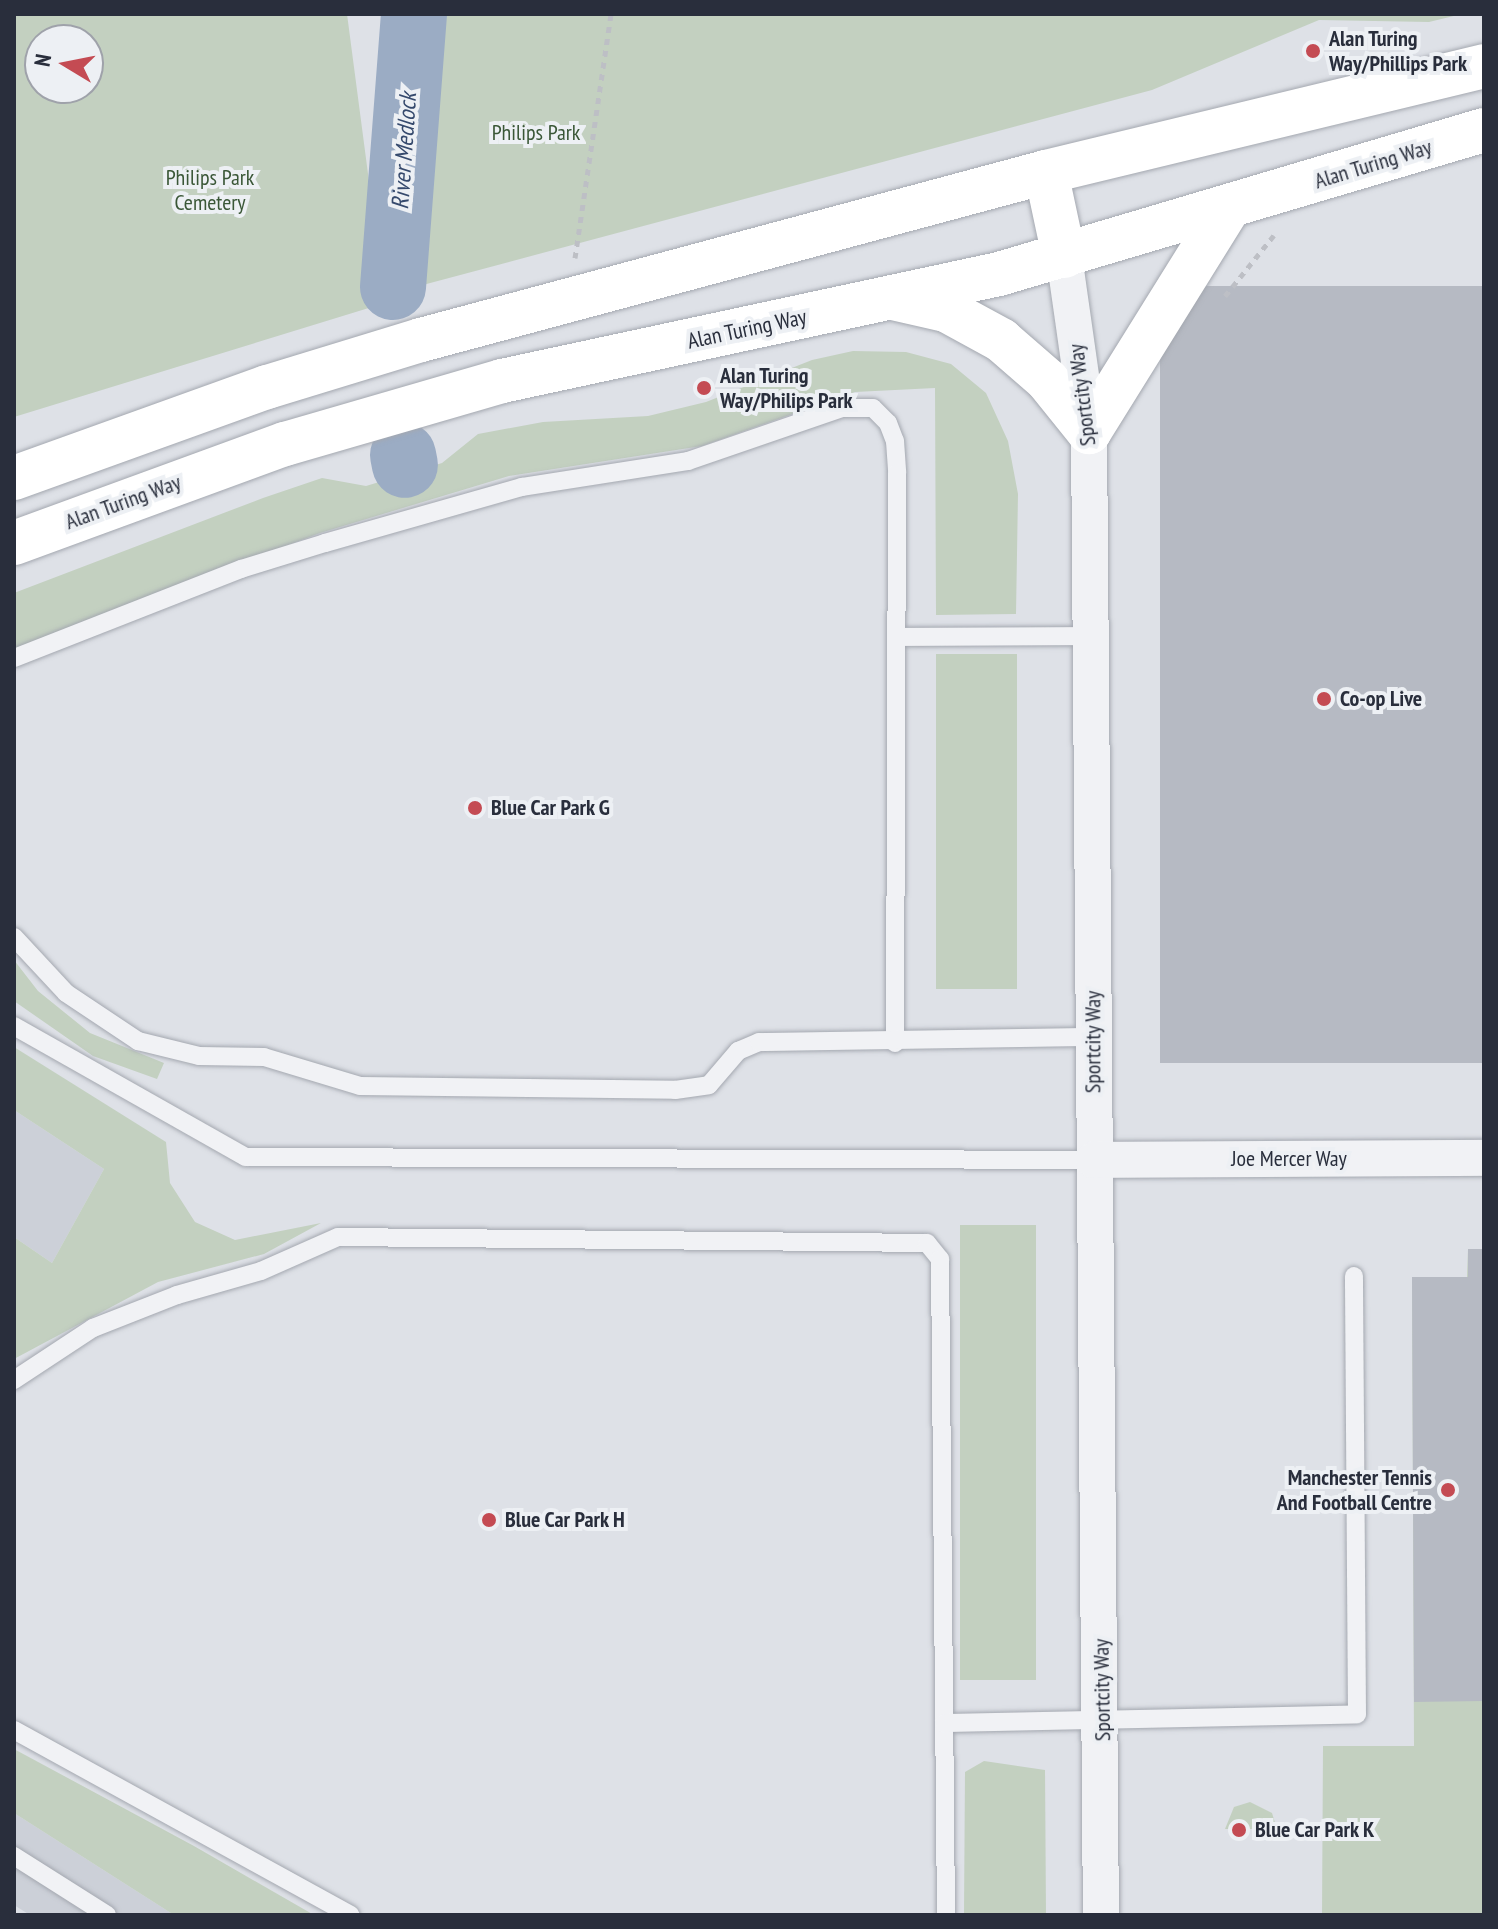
<!DOCTYPE html>
<style>
body{margin:0}
#map{position:relative;width:1498px;height:1929px;overflow:hidden;background:#dee1e7;font-family:"PT Sans Narrow",sans-serif}
div>[style]{position:absolute}
.built>*{inset:0;background:#ccd0d8}
.green>*{inset:0;background:#c3d0c0;transform-origin:0 0}
.river>*{height:66px;margin:-33px;padding:0 33px;transform-origin:33px;border-radius:33px;background:#9bacc4}
.building>*{inset:0;background:#b6bac3;transform-origin:0 0}
.path>*{height:5px;margin-top:-2.5px;transform-origin:0;background:repeating-linear-gradient(90deg,#bdbfc5 0 6px,transparent 0 12px)}
.roads{filter:drop-shadow(0 0 2px #a4a8b0) drop-shadow(0 0 2px #a4a8b0)}
.lane>*{height:18px;margin:-9px;padding:0 9px;transform-origin:9px;border-radius:9px;background:#f1f2f5}
.street>*{height:36px;margin:-18px;padding:0 18px;transform-origin:18px;border-radius:18px;background:#f1f2f5}
.secondary>*{height:44px;margin:-22px;padding:0 22px;transform-origin:22px;border-radius:22px;background:#fff}
.highway>*{height:44px;margin:-22px;padding:0 22px;transform-origin:22px;border-radius:22px;background:#fff}
.dots>*{width:22px;height:22px;translate:-50% -50%;box-sizing:border-box;border:4px solid #edf0f4;border-radius:50%}
span{translate:-50% -50%;white-space:nowrap;text-align:center;line-height:1.15;-webkit-text-stroke:8px #edf0f4;paint-order:stroke}
.poi-label{font-size:22px;color:#292e3c;font-weight:700}
.left{translate:0 -50%;text-align:left}
.right{translate:-100% -50%;text-align:right}
.park-label{font-size:22px;color:#3a5737}
.street-label{font-size:22px;color:#292e3c}
.water-label{font-size:24px;color:#364a6d;font-style:italic}
.frame{position:absolute;inset:0;border:16px solid #292e3c;pointer-events:none}
.north{position:absolute;left:24px;top:24px;width:80px;height:80px;box-sizing:border-box;background:#edf0f4;border:2px solid #9fa2aa;border-radius:50%;rotate:280deg;font-size:22px;font-weight:700;line-height:32px;text-align:center;color:#292e3c}
.north::after{content:'';display:block;margin:auto;width:28px;height:36px;background:#c44b53;clip-path:polygon(50% 0,100% 100%,50% 72%,0 100%)}
</style>
<div id="map">
<div class="built">
<i style="clip-path:polygon(14px 1110px,104px 1169px,52px 1263px,14px 1237px)"></i>
<i style="clip-path:polygon(14px 1813px,174px 1915px,30px 1915px,14px 1905px)"></i>
</div>
<div class="green">
<i style="clip-path:polygon(evenodd,14px 14px,347px 14px,385px 303px,14px 417px,14px 14px,40px 40px,88px 40px,88px 88px,40px 88px,40px 40px)"></i>
<i style="clip-path:polygon(423px 14px,1462px 14px,1429px 22px,1319px 20px,1152px 90px,404px 290px)"></i>
<i style="clip-path:polygon(853px 351px,906px 352px,951px 364px,986px 393px,1008px 441px,1018px 494px,1016px 614px,936px 615px,935px 388px,855px 392px,702px 446px,509px 476px,320px 533px,14px 649px,14px 593px,263px 498px,322px 478px,366px 486px,442px 463px,478px 434px,543px 422px,648px 416px,706px 402px,812px 360px)"></i>
<i style="left:1017px;top:654px;width:335px;height:81px;rotate:90deg"></i>
<i style="clip-path:polygon(14px 960px,38px 991px,90px 1033px,164px 1063px,157px 1079px,93px 1056px,14px 1001px)"></i>
<i style="clip-path:polygon(14px 1047px,166px 1142px,170px 1183px,195px 1222px,235px 1240px,321px 1223px,264px 1254px,158px 1282px,14px 1359px,14px 1237px,52px 1263px,104px 1169px,14px 1110px)"></i>
<i style="left:1036px;top:1225px;width:455px;height:76px;rotate:90deg"></i>
<i style="clip-path:polygon(1468px 1249px,1484px 1249px,1484px 1915px,1322px 1915px,1323px 1746px,1414px 1746px,1412px 1277px,1467px 1277px)"></i>
<i style="clip-path:polygon(14px 1749px,194px 1846px,314px 1915px,174px 1915px,14px 1813px)"></i>
<i style="clip-path:polygon(984px 1761px,1045px 1770px,1046px 1915px,964px 1915px,965px 1772px)"></i>
<i style="clip-path:polygon(1250px 1802px,1272px 1813px,1277px 1829px,1225px 1829px,1234px 1807px)"></i>
</div>
<div class="river">
<i style="left:393px;top:287px;width:274px;rotate:-85.6deg"></i>
<i style="left:403px;top:455px;width:10px;rotate:79deg"></i>
</div>
<div class="building">
<i style="left:1484px;top:286px;width:777px;height:324px;rotate:90deg"></i>
<i style="clip-path:polygon(1468px 1249px,1484px 1249px,1484px 1701px,1414px 1702px,1412px 1277px,1468px 1277px)"></i>
</div>
<div class="path">
<i style="left:575px;top:258px;width:247px;rotate:-81.6deg"></i>
<i style="left:1225px;top:296px;width:78px;rotate:-51.2deg"></i>
</div>
<div class="roads">
<div class="lane">
<i style="left:898px;top:637px;width:194px;rotate:-0.3deg"></i>
<i style="left:14px;top:658px;width:244px;rotate:-21.4deg"></i>
<i style="left:241px;top:569px;width:88px;rotate:-17.2deg"></i>
<i style="left:325px;top:543px;width:205px;rotate:-15.9deg"></i>
<i style="left:522px;top:487px;width:168px;rotate:-8.9deg"></i>
<i style="left:688px;top:461px;width:163px;rotate:-19deg"></i>
<i style="left:842px;top:408px;width:31px"></i>
<i style="left:873px;top:408px;width:21px;rotate:45deg"></i>
<i style="left:888px;top:423px;width:19px;rotate:69deg"></i>
<i style="left:895px;top:441px;width:32px;rotate:86deg"></i>
<i style="left:897px;top:473px;width:570px;rotate:90.2deg"></i>
<i style="left:14px;top:937px;width:76px;rotate:47.1deg"></i>
<i style="left:66px;top:993px;width:87px;rotate:33.7deg"></i>
<i style="left:138px;top:1041px;width:63px;rotate:13.8deg"></i>
<i style="left:199px;top:1056px;width:65px;rotate:0.9deg"></i>
<i style="left:264px;top:1057px;width:100px;rotate:16.8deg"></i>
<i style="left:360px;top:1086px;width:315px;rotate:0.7deg"></i>
<i style="left:675px;top:1090px;width:34px;rotate:-8deg"></i>
<i style="left:709px;top:1085px;width:45px;rotate:-49.5deg"></i>
<i style="left:738px;top:1051px;width:23px;rotate:-23deg"></i>
<i style="left:759px;top:1042px;width:333px;rotate:-0.9deg"></i>
<i style="left:14px;top:1026px;width:266px;rotate:29.5deg"></i>
<i style="left:246px;top:1157px;width:848px;rotate:0.2deg"></i>
<i style="left:14px;top:1380px;width:95px;rotate:-33.4deg"></i>
<i style="left:93px;top:1328px;width:90px;rotate:-21.4deg"></i>
<i style="left:177px;top:1295px;width:87px;rotate:-15.9deg"></i>
<i style="left:261px;top:1271px;width:84px;rotate:-23.8deg"></i>
<i style="left:338px;top:1237px;width:589px;rotate:0.58deg"></i>
<i style="left:927px;top:1243px;width:21px;rotate:51deg"></i>
<i style="left:940px;top:1259px;width:656px;rotate:89.48deg"></i>
<i style="left:944px;top:1723px;width:413px;rotate:-1.2deg"></i>
<i style="left:1357px;top:1714px;width:438px;rotate:-90.4deg"></i>
<i style="left:14px;top:1730px;width:384px;rotate:28.8deg"></i>
<i style="left:14px;top:1856px;width:110px;rotate:32.4deg"></i>
</div>
<div class="street">
<i style="left:1064px;top:256px;width:178px;rotate:81.9deg"></i>
<i style="left:1089px;top:432px;width:1483px;rotate:89.54deg"></i>
<i style="left:1094px;top:1160px;width:390px;rotate:-0.3deg"></i>
</div>
<div class="secondary">
<i style="left:893px;top:298px;width:54px;rotate:12.8deg"></i>
<i style="left:946px;top:310px;width:63px;rotate:28.6deg"></i>
<i style="left:1001px;top:340px;width:61px;rotate:41deg"></i>
<i style="left:1047px;top:380px;width:67px;rotate:51.1deg"></i>
<i style="left:1089px;top:432px;width:263px;rotate:-58.1deg"></i>
</div>
<div class="highway">
<i style="left:1046px;top:172px;width:86px;rotate:77.9deg"></i>
<i style="left:14px;top:478px;width:269px;rotate:-19.8deg"></i>
<i style="left:267px;top:387px;width:161px;rotate:-17deg"></i>
<i style="left:421px;top:340px;width:647px;rotate:-15.05deg"></i>
<i style="left:1046px;top:172px;width:451px;rotate:-13.6deg"></i>
<i style="left:14px;top:543px;width:289px;rotate:-20.1deg"></i>
<i style="left:285px;top:444px;width:226px;rotate:-16.2deg"></i>
<i style="left:502px;top:381px;width:508px;rotate:-12.15deg"></i>
<i style="left:999px;top:274px;width:506px;rotate:-16.54deg"></i>
</div>
</div>
<div class="dots">
<i style="left:1313px;top:51px;background:#c44b53"></i>
<i style="left:704px;top:388px;background:#c44b53"></i>
<i style="left:1324px;top:699px;background:#c44b53"></i>
<i style="left:475px;top:808px;background:#c44b53"></i>
<i style="left:1448px;top:1490px;background:#c44b53"></i>
<i style="left:489px;top:1520px;background:#c44b53"></i>
<i style="left:1239px;top:1830px;background:#c44b53"></i>
</div>
<div class="poi-label">
<span class="left" style="left:1329px;top:51px">Alan Turing<br>Way/Phillips Park</span>
<span class="left" style="left:720px;top:388px">Alan Turing<br>Way/Philips Park</span>
<span class="left" style="left:1340px;top:699px">Co-op Live</span>
<span class="left" style="left:491px;top:808px">Blue Car Park G</span>
<span class="right" style="left:1432px;top:1490px">Manchester Tennis<br>And Football Centre</span>
<span class="left" style="left:505px;top:1520px">Blue Car Park H</span>
<span class="left" style="left:1255px;top:1830px">Blue Car Park K</span>
</div>
<div class="park-label">
<span style="left:536px;top:133px">Philips Park</span>
<span style="left:210px;top:190px">Philips Park<br>Cemetery</span>
</div>
<div class="street-label">
<span style="left:1373px;top:164px;rotate:-17deg">Alan Turing Way</span>
<span style="left:747px;top:329px;rotate:-12deg">Alan Turing Way</span>
<span style="left:1082px;top:395px;rotate:-97deg">Sportcity Way</span>
<span style="left:123px;top:502px;rotate:-20deg">Alan Turing Way</span>
<span style="left:1093px;top:1042px;rotate:-90deg">Sportcity Way</span>
<span style="left:1289px;top:1159px">Joe Mercer Way</span>
<span style="left:1102px;top:1690px;rotate:-91deg">Sportcity Way</span>
</div>
<div class="water-label">
<span style="left:404px;top:151px;rotate:-86deg">River Medlock</span>
</div>
<div class="frame"></div>
<div class="north">N</div>
</div>
